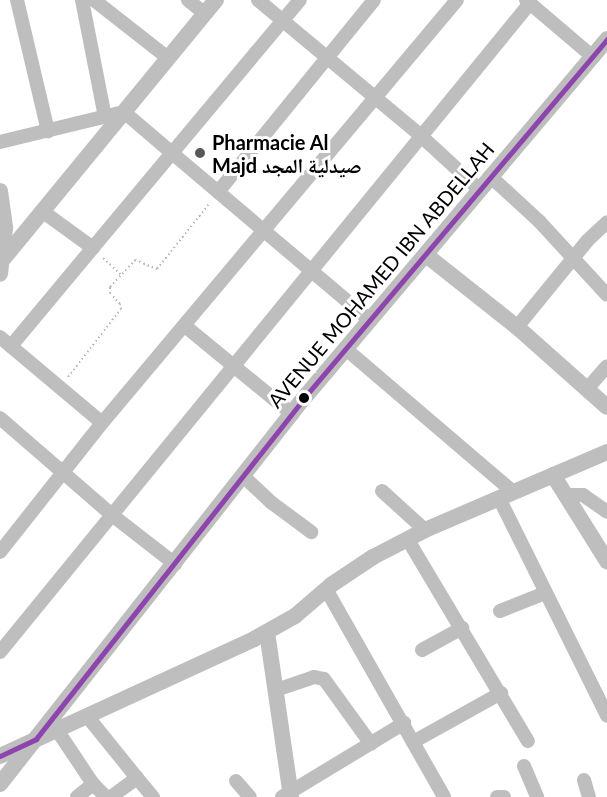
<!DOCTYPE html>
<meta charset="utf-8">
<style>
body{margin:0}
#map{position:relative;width:607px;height:797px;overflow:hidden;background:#fff;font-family:Lato,"Noto Naskh Arabic",sans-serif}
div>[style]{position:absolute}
.path>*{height:2px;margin-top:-1px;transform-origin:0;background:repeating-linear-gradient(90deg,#b8b8b8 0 1.5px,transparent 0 4.5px)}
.minor>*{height:14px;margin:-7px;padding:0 7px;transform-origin:7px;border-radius:7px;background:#bebebe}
.tertiary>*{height:16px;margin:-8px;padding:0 8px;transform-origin:8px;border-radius:8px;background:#bebebe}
.bus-1>*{height:4.5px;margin:-2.25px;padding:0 2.25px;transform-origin:2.25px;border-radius:2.25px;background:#8e44ad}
.dots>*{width:16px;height:16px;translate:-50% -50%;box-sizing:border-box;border:3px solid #fff;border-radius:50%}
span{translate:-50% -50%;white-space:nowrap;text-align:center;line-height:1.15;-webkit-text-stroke:6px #fff;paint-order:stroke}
.poi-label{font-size:20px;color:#000;font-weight:700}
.left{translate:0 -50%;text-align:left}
.street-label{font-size:20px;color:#000}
</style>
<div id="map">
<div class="path">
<i style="left:103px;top:258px;width:25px;rotate:43deg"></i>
<i style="left:68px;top:377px;width:86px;rotate:-52.1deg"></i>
<i style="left:121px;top:309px;width:5px;rotate:-101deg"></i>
<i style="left:120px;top:304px;width:15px;rotate:-132deg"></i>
<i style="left:110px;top:293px;width:6px;rotate:-90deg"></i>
<i style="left:110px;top:287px;width:37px;rotate:-47deg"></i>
<i style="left:135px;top:260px;width:24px;rotate:22deg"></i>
<i style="left:157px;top:269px;width:83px;rotate:-51.3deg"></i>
</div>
<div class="minor">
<i style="left:17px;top:0;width:135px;rotate:76.7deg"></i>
<i style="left:82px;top:0;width:119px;rotate:78.9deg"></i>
<i style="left:94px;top:0;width:94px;rotate:38.1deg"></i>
<i style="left:188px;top:0;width:22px;rotate:39deg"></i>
<i style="left:258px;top:0;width:212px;rotate:39.8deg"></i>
<i style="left:421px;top:136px;width:80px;rotate:42.5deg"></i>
<i style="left:526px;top:0;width:88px;rotate:40.4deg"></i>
<i style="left:0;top:142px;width:128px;rotate:-13.6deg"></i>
<i style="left:124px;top:112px;width:63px;rotate:40.5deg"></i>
<i style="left:172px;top:153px;width:199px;rotate:-50.1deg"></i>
<i style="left:490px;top:176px;width:67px;rotate:42.6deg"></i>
<i style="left:539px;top:221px;width:100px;rotate:47.4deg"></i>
<i style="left:218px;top:192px;width:247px;rotate:-50.9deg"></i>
<i style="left:42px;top:211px;width:63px;rotate:36deg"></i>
<i style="left:185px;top:326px;width:139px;rotate:39.4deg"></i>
<i style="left:517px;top:327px;width:112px;rotate:-50.8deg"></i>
<i style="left:588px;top:240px;width:26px;rotate:-43deg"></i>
<i style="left:0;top:337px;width:133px;rotate:40.1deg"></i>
<i style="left:11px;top:346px;width:251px;rotate:-50.2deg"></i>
<i style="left:172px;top:153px;width:260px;rotate:40.2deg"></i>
<i style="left:347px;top:350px;width:218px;rotate:40.5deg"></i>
<i style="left:587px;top:389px;width:30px;rotate:-49deg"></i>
<i style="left:0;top:418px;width:148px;rotate:40.9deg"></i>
<i style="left:112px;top:515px;width:80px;rotate:37.9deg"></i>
<i style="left:243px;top:476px;width:40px;rotate:43deg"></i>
<i style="left:272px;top:503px;width:49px;rotate:36.6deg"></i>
<i style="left:382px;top:491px;width:58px;rotate:42.2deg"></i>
<i style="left:565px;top:495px;width:18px"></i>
<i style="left:583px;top:495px;width:29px;rotate:35deg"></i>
<i style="left:499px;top:498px;width:243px;rotate:63.6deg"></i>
<i style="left:408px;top:540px;width:234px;rotate:59.2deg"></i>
<i style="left:0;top:552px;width:164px;rotate:-51.7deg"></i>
<i style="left:102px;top:423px;width:552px;rotate:-50deg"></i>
<i style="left:326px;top:589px;width:239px;rotate:60.4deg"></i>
<i style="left:500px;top:611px;width:48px;rotate:-21.8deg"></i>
<i style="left:422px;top:650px;width:46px;rotate:-28.8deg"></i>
<i style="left:0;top:652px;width:838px;rotate:-50.76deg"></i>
<i style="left:276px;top:690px;width:40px;rotate:-18.9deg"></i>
<i style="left:314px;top:677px;width:10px;rotate:11deg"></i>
<i style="left:324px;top:679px;width:80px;rotate:54.1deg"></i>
<i style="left:87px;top:716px;width:80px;rotate:51.1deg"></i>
<i style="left:137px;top:778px;width:32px;rotate:144deg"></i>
<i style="left:57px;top:730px;width:65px;rotate:56.3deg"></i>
<i style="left:93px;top:784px;width:18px;rotate:45deg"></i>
<i style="left:413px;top:742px;width:101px;rotate:-29.1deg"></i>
<i style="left:524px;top:766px;width:34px;rotate:67deg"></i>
<i style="left:137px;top:778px;width:25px;rotate:50deg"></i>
<i style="left:584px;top:780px;width:18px;rotate:74deg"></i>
<i style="left:236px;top:781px;width:21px;rotate:49deg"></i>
<i style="left:77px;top:797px;width:21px;rotate:-39deg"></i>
<i style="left:282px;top:797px;width:143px;rotate:-31.2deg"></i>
<i style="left:497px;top:797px;width:7px"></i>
</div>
<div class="tertiary">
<i style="left:0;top:191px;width:37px;rotate:82deg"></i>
<i style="left:5px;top:228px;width:46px;rotate:96.2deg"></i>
<i style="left:426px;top:255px;width:116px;rotate:38.4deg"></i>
<i style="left:517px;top:327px;width:120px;rotate:41.6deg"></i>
<i style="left:4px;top:258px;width:334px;rotate:-50.6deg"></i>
<i style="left:553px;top:475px;width:102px;rotate:57.9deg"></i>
<i style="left:267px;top:632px;width:167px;rotate:81.7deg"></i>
<i style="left:0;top:756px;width:280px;rotate:-24.7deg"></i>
<i style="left:254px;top:639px;width:47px;rotate:-29.3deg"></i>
<i style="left:295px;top:616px;width:48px;rotate:-40.7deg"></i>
<i style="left:331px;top:585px;width:50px;rotate:-33.7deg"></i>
<i style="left:373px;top:557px;width:59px;rotate:-27.4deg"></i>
<i style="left:425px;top:530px;width:198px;rotate:-23.2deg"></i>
<i style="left:0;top:784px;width:491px;rotate:-51.8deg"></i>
<i style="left:304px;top:398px;width:470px;rotate:-49.8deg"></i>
</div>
<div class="bus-1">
<i style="left:0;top:756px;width:40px;rotate:-25deg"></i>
<i style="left:36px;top:739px;width:434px;rotate:-51.8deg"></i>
<i style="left:304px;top:398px;width:470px;rotate:-49.8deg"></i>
</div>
<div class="dots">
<i style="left:200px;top:153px;background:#595959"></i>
<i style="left:304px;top:398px;background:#000"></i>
</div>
<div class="poi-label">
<span class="left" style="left:212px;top:154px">Pharmacie Al<br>Majd صيدلية المجد</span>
</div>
<div class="street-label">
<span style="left:381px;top:275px;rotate:-50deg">AVENUE MOHAMED IBN ABDELLAH</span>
</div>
</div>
